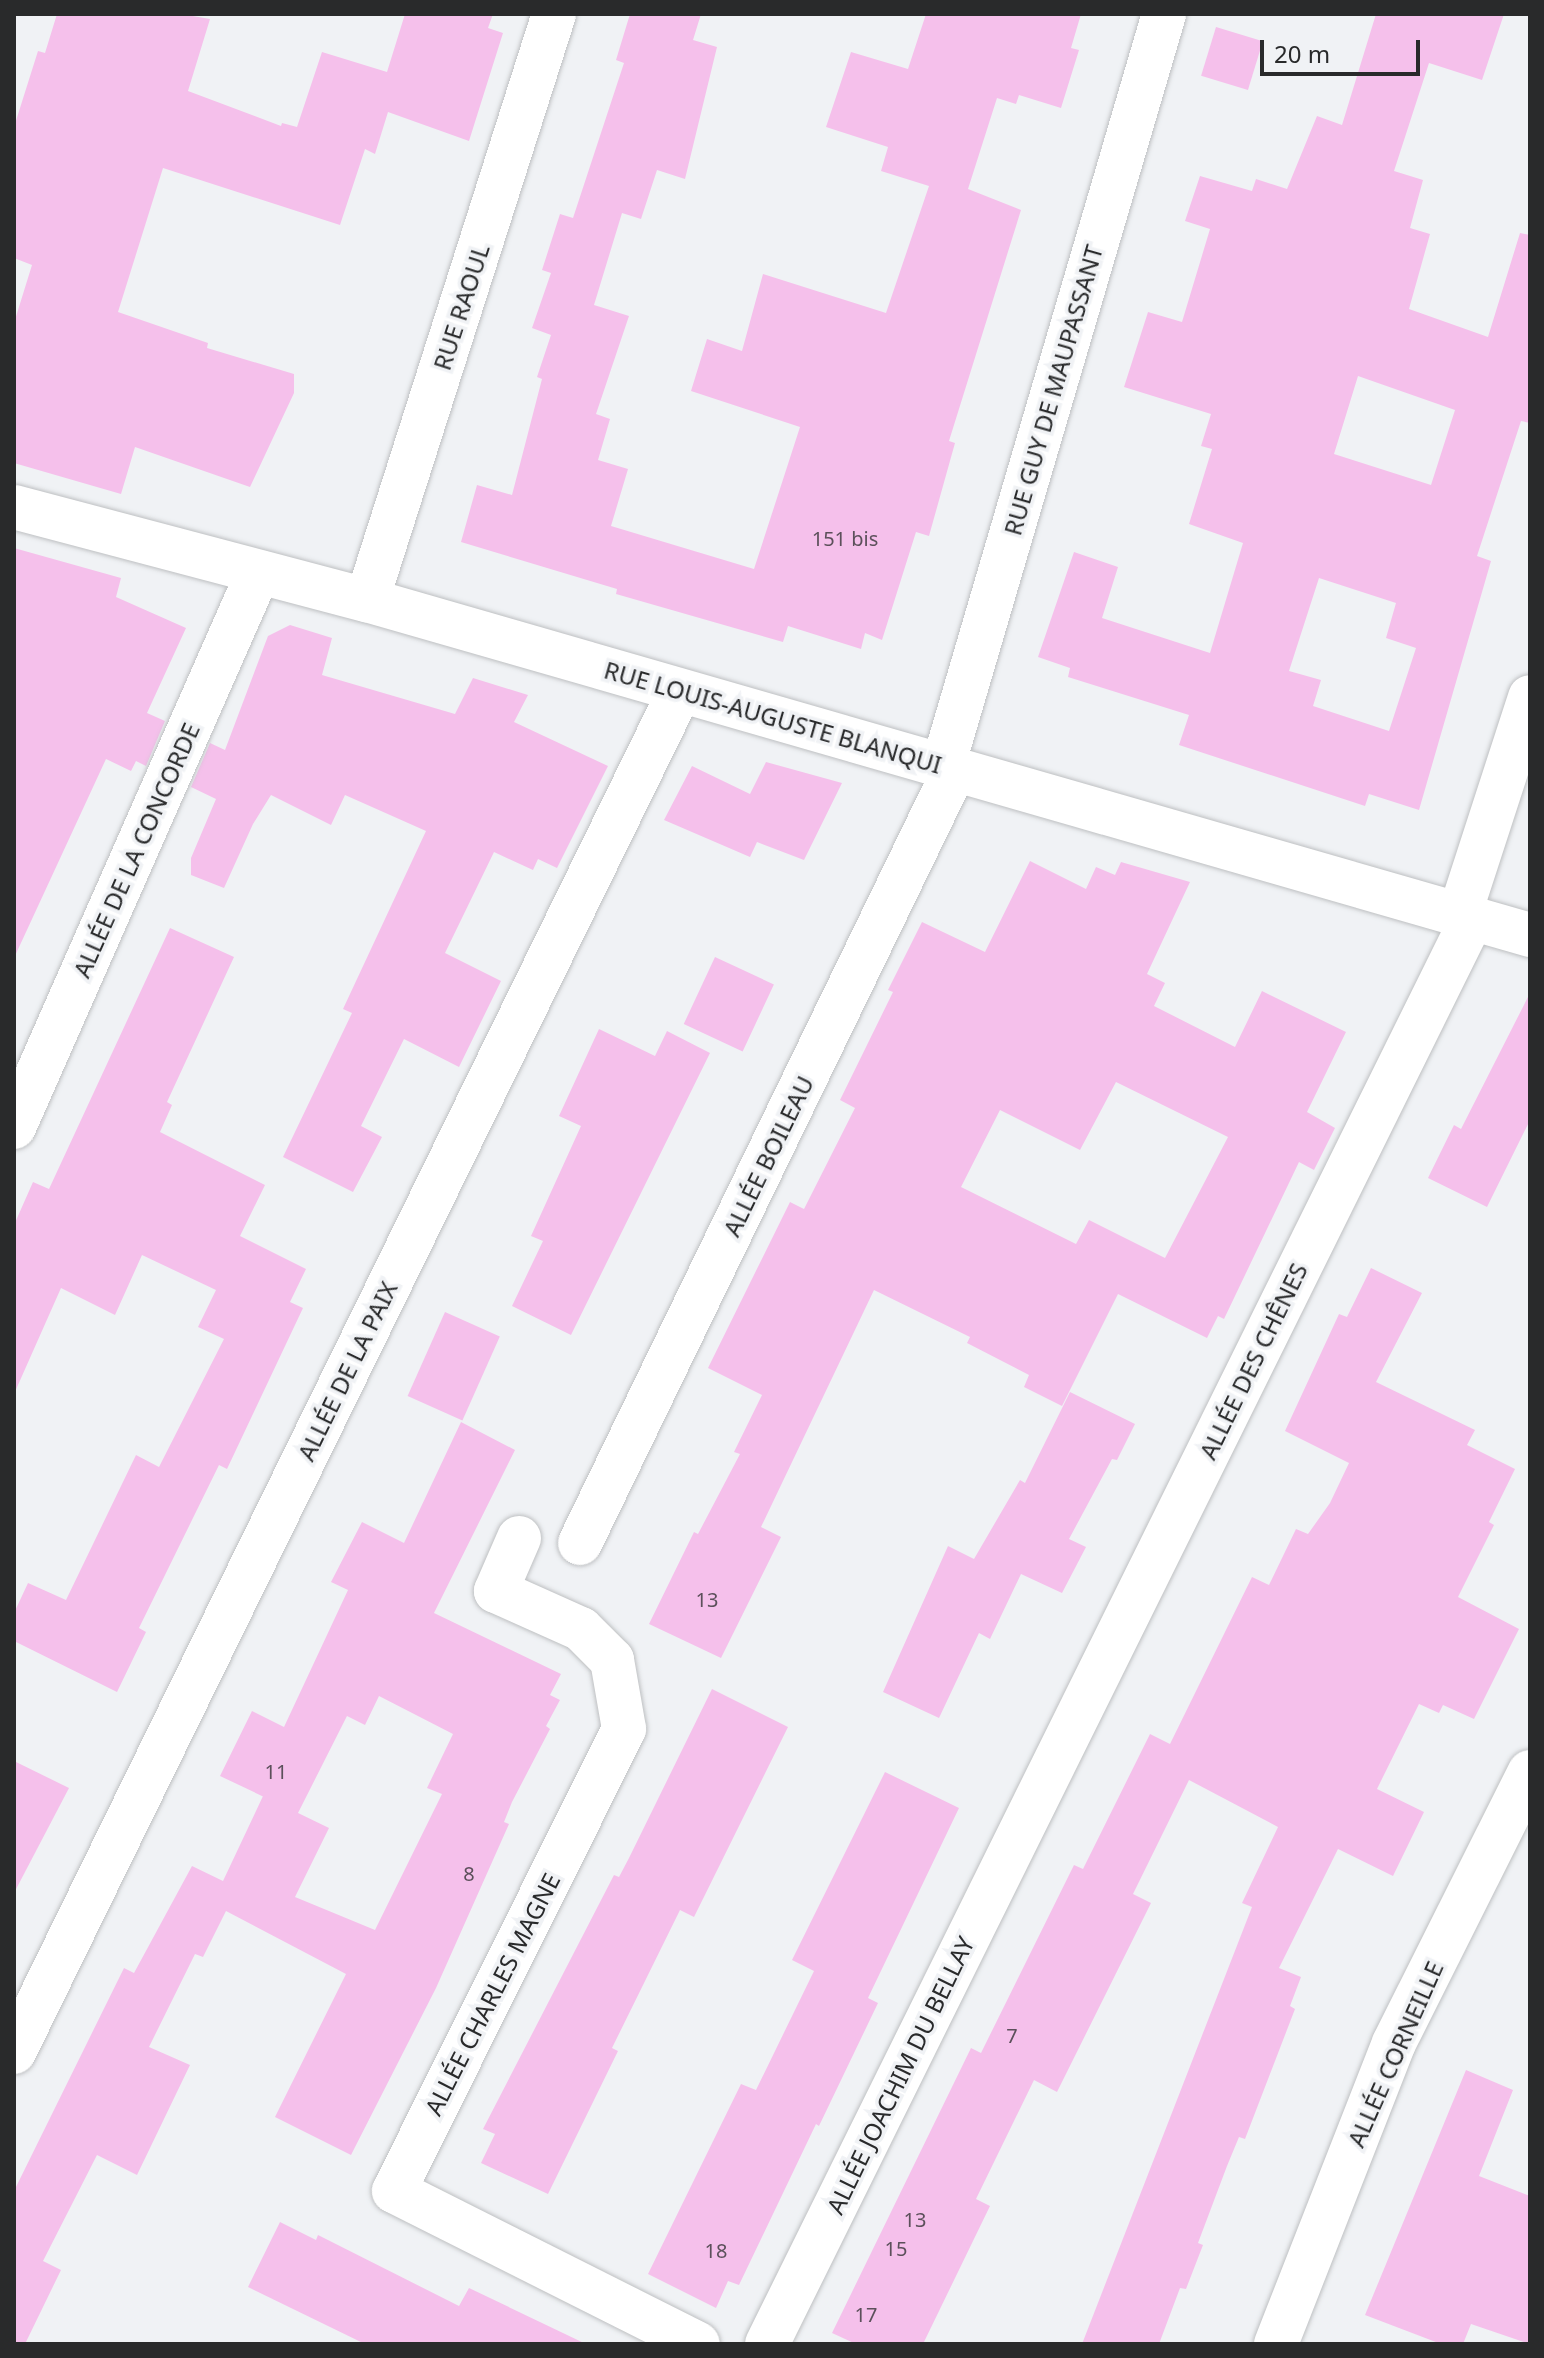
<!DOCTYPE html>
<meta charset="utf-8">
<style>
body{margin:0}
#map{position:relative;width:1544px;height:2358px;overflow:hidden;background:#f0f2f5;font-family:"Noto Sans",sans-serif}
div>[style]{position:absolute}
.building>*{inset:0;background:#f5c0eb;transform-origin:0 0}
.roads{filter:drop-shadow(0 0 2px #bec0c2) drop-shadow(0 0 2px #bec0c2)}
.minor>*{height:44px;margin:-22px;padding:0 22px;transform-origin:22px;border-radius:22px;background:#fff}
span{translate:-50% -50%;white-space:nowrap;text-align:center;line-height:1.15;-webkit-text-stroke:7px #f0f2f5;paint-order:stroke}
.number-label{font-size:20px;color:#5c505b}
.number-label span{-webkit-text-stroke-width:0}
.street-label{font-size:24px;color:#292a2b}
.frame{position:absolute;inset:0;border:16px solid #292a2b;pointer-events:none}
.scale{position:absolute;left:1260px;top:40px;width:160px;height:36px;box-sizing:border-box;border:4px solid #292a2b;border-top:0;padding-left:10px;font-size:24px;line-height:28px;white-space:nowrap;color:#292a2b;-webkit-text-stroke:6px #f0f2f5;paint-order:stroke}
</style>
<div id="map">
<div class="building">
<i style="clip-path:polygon(57px 14px,181px 14px,210px 19px,188px 91px,281px 126px,282px 123px,297px 127px,322px 52px,387px 72px,405px 14px,493px 14px,488px 28px,503px 33px,469px 141px,388px 112px,375px 154px,365px 149px,340px 225px,163px 168px,118px 312px,208px 343px,207px 348px,294px 374px,294px 393px,250px 487px,135px 447px,121px 494px,14px 463px,14px 323px,32px 265px,14px 258px,14px 127px,38px 51px,45px 53px)"></i>
<i style="clip-path:polygon(630px 14px,701px 14px,693px 40px,717px 47px,685px 179px,657px 170px,641px 219px,622px 213px,594px 305px,629px 316px,596px 414px,610px 419px,598px 460px,628px 469px,611px 526px,754px 569px,800px 427px,691px 391px,707px 339px,742px 351px,763px 274px,886px 313px,929px 186px,881px 171px,888px 147px,826px 127px,851px 52px,908px 69px,926px 14px,1081px 14px,1071px 48px,1079px 50px,1061px 108px,1019px 95px,1016px 104px,997px 98px,968px 189px,1021px 210px,949px 441px,955px 443px,929px 536px,916px 532px,882px 640px,865px 633px,861px 649px,788px 626px,783px 642px,616px 594px,617px 589px,461px 542px,477px 485px,512px 495px,542px 379px,537px 377px,551px 335px,532px 328px,551px 273px,542px 270px,560px 214px,573px 218px,624px 63px,616px 60px)"></i>
<i style="clip-path:polygon(evenodd,1376px 14px,1504px 14px,1482px 80px,1429px 63px,1394px 171px,1423px 180px,1410px 228px,1430px 234px,1409px 309px,1488px 337px,1520px 233px,1530px 235px,1530px 423px,1521px 421px,1477px 556px,1491px 561px,1419px 810px,1369px 794px,1365px 806px,1179px 745px,1189px 715px,1068px 677px,1070px 668px,1038px 657px,1074px 552px,1118px 567px,1102px 618px,1210px 653px,1243px 543px,1189px 524px,1212px 449px,1201px 446px,1211px 414px,1124px 387px,1148px 312px,1182px 322px,1210px 229px,1185px 221px,1200px 176px,1252px 191px,1256px 179px,1287px 189px,1317px 116px,1342px 125px,1376px 14px,1358px 376px,1455px 410px,1431px 485px,1334px 454px,1358px 376px,1376px 14px,1319px 578px,1396px 603px,1386px 638px,1416px 648px,1389px 731px,1313px 706px,1321px 680px,1289px 671px,1319px 578px)"></i>
<i style="left:1216px;top:27px;width:49px;height:51px;rotate:17deg"></i>
<i style="clip-path:polygon(14px 548px,121px 578px,116px 597px,186px 628px,147px 713px,165px 721px,146px 766px,136px 761px,131px 771px,106px 759px,14px 958px)"></i>
<i style="clip-path:polygon(290px 625px,332px 638px,322px 675px,455px 714px,473px 678px,528px 695px,514px 722px,608px 766px,557px 868px,538px 859px,533px 870px,494px 852px,445px 953px,501px 981px,459px 1067px,404px 1039px,361px 1126px,382px 1137px,353px 1192px,283px 1157px,352px 1013px,343px 1009px,426px 831px,345px 795px,331px 825px,271px 795px,253px 824px,224px 888px,191px 875px,191px 858px,216px 799px,191px 787px,210px 743px,225px 750px,268px 636px)"></i>
<i style="clip-path:polygon(766px 762px,842px 783px,804px 860px,757px 842px,750px 857px,664px 820px,692px 766px,750px 794px)"></i>
<i style="clip-path:polygon(evenodd,1030px 861px,1086px 889px,1096px 867px,1115px 875px,1121px 862px,1190px 882px,1147px 974px,1165px 983px,1154px 1006px,1235px 1047px,1262px 991px,1346px 1032px,1307px 1112px,1335px 1128px,1314px 1170px,1299px 1162px,1224px 1319px,1218px 1316px,1207px 1338px,1118px 1294px,1062px 1406px,1024px 1387px,1029px 1375px,967px 1343px,970px 1337px,874px 1290px,761px 1527px,781px 1537px,721px 1658px,649px 1624px,694px 1532px,698px 1534px,740px 1454px,734px 1452px,762px 1395px,708px 1368px,790px 1202px,804px 1209px,855px 1108px,840px 1100px,893px 992px,888px 990px,922px 922px,985px 952px,1030px 861px,1116px 1082px,1228px 1137px,1165px 1258px,1089px 1220px,1076px 1244px,961px 1187px,1000px 1110px,1080px 1150px,1116px 1082px)"></i>
<i style="clip-path:polygon(170px 928px,234px 957px,167px 1102px,172px 1105px,160px 1132px,265px 1185px,240px 1236px,306px 1269px,290px 1302px,303px 1308px,227px 1469px,219px 1465px,139px 1628px,146px 1632px,117px 1692px,14px 1641px,14px 1613px,28px 1583px,66px 1600px,136px 1455px,159px 1467px,224px 1339px,198px 1327px,216px 1290px,142px 1255px,115px 1315px,61px 1288px,14px 1394px,14px 1225px,33px 1182px,49px 1189px)"></i>
<i style="left:715px;top:957px;width:65px;height:74px;rotate:25deg"></i>
<i style="clip-path:polygon(1530px 993px,1530px 1120px,1487px 1207px,1428px 1178px,1454px 1125px,1461px 1129px)"></i>
<i style="clip-path:polygon(599px 1029px,655px 1056px,667px 1031px,710px 1053px,571px 1335px,512px 1306px,543px 1241px,531px 1236px,581px 1126px,559px 1116px)"></i>
<i style="clip-path:polygon(1371px 1268px,1422px 1293px,1376px 1382px,1475px 1430px,1467px 1445px,1515px 1469px,1489px 1522px,1494px 1525px,1458px 1597px,1519px 1629px,1474px 1719px,1443px 1705px,1439px 1713px,1419px 1704px,1377px 1789px,1424px 1812px,1393px 1876px,1338px 1849px,1279px 1968px,1301px 1977px,1290px 2006px,1295px 2009px,1245px 2139px,1239px 2137px,1227px 2166px,1198px 2243px,1203px 2245px,1186px 2289px,1180px 2288px,1159px 2344px,1082px 2344px,1252px 1907px,1242px 1903px,1278px 1827px,1189px 1780px,1133px 1894px,1151px 1903px,1057px 2092px,1034px 2080px,976px 2199px,990px 2206px,923px 2344px,856px 2344px,832px 2333px,971px 2048px,981px 2053px,1074px 1865px,1083px 1869px,1150px 1734px,1170px 1744px,1252px 1577px,1269px 1585px,1296px 1529px,1308px 1534px,1330px 1503px,1349px 1463px,1285px 1431px,1339px 1314px,1347px 1317px)"></i>
<i style="left:445px;top:1312px;width:60px;height:92px;rotate:24deg"></i>
<i style="clip-path:polygon(1070px 1392px,1135px 1424px,1117px 1460px,1112px 1459px,1069px 1539px,1086px 1547px,1062px 1593px,1021px 1574px,990px 1639px,979px 1633px,939px 1718px,883px 1692px,948px 1546px,974px 1559px,1020px 1480px,1025px 1483px)"></i>
<i style="clip-path:polygon(461px 1422px,515px 1450px,434px 1613px,561px 1674px,550px 1695px,560px 1700px,546px 1726px,550px 1729px,512px 1802px,504px 1822px,509px 1824px,436px 1988px,351px 2155px,275px 2117px,346px 1974px,226px 1911px,203px 1957px,195px 1954px,149px 2047px,190px 2065px,137px 2175px,97px 2155px,43px 2261px,61px 2270px,25px 2344px,14px 2344px,14px 2191px,124px 1968px,134px 1973px,192px 1866px,223px 1881px,263px 1796px,329px 1828px,295px 1897px,375px 1930px,442px 1794px,427px 1788px,453px 1734px,379px 1696px,365px 1725px,347px 1716px,298px 1813px,220px 1776px,252px 1711px,284px 1727px,348px 1590px,331px 1582px,362px 1522px,404px 1543px)"></i>
<i style="clip-path:polygon(712px 1689px,788px 1727px,694px 1917px,680px 1910px,612px 2048px,618px 2051px,548px 2194px,481px 2163px,495px 2134px,483px 2129px,614px 1875px,619px 1877px,629px 1858px)"></i>
<i style="clip-path:polygon(14px 1761px,69px 1788px,14px 1893px)"></i>
<i style="clip-path:polygon(885px 1772px,959px 1808px,868px 1998px,878px 2003px,819px 2126px,816px 2124px,739px 2285px,728px 2281px,716px 2308px,648px 2274px,741px 2084px,756px 2090px,814px 1971px,792px 1960px)"></i>
<i style="clip-path:polygon(1466px 2070px,1513px 2090px,1479px 2176px,1530px 2196px,1530px 2344px,1471px 2324px,1463px 2344px,1441px 2344px,1365px 2315px)"></i>
<i style="clip-path:polygon(280px 2222px,316px 2240px,318px 2235px,459px 2306px,469px 2288px,586px 2344px,365px 2344px,248px 2287px)"></i>
</div>
<div class="roads">
<div class="minor">
<i style="left:14px;top:507px;width:365px;rotate:14.8deg"></i>
<i style="left:367px;top:600px;width:1210px;rotate:16.07deg"></i>
<i style="left:367px;top:600px;width:615px;rotate:-72.3deg"></i>
<i style="left:943px;top:766px;width:784px;rotate:-73.62deg"></i>
<i style="left:1460px;top:913px;width:227px;rotate:-72deg"></i>
<i style="left:14px;top:1127px;width:605px;rotate:-66.23deg"></i>
<i style="left:519px;top:1538px;width:58px;rotate:113.5deg"></i>
<i style="left:496px;top:1591px;width:93px;rotate:24.1deg"></i>
<i style="left:581px;top:1629px;width:44px;rotate:45deg"></i>
<i style="left:612px;top:1660px;width:70px;rotate:80.1deg"></i>
<i style="left:624px;top:1729px;width:516px;rotate:116.47deg"></i>
<i style="left:394px;top:2191px;width:340px;rotate:26.7deg"></i>
<i style="left:580px;top:1543px;width:860px;rotate:-64.15deg"></i>
<i style="left:14px;top:2052px;width:1515px;rotate:-63.93deg"></i>
<i style="left:767px;top:2344px;width:1592px;rotate:-63.68deg"></i>
<i style="left:1276px;top:2344px;width:323px;rotate:-68.6deg"></i>
<i style="left:1394px;top:2043px;width:303px;rotate:-63.4deg"></i>
</div>
</div>
<div class="number-label">
<span style="left:845px;top:538px">151 bis</span>
<span style="left:707px;top:1599px">13</span>
<span style="left:276px;top:1771px">11</span>
<span style="left:469px;top:1873px">8</span>
<span style="left:1012px;top:2035px">7</span>
<span style="left:915px;top:2219px">13</span>
<span style="left:896px;top:2248px">15</span>
<span style="left:716px;top:2250px">18</span>
<span style="left:866px;top:2314px">17</span>
</div>
<div class="street-label">
<span style="left:461px;top:307px;rotate:-72deg">RUE RAOUL</span>
<span style="left:1053px;top:390px;rotate:-74deg">RUE GUY DE MAUPASSANT</span>
<span style="left:773px;top:717px;rotate:16deg">RUE LOUIS-AUGUSTE BLANQUI</span>
<span style="left:136px;top:850px;rotate:-66deg">ALLÉE DE LA CONCORDE</span>
<span style="left:768px;top:1156px;rotate:-64deg">ALLÉE BOILEAU</span>
<span style="left:1253px;top:1361px;rotate:-64deg">ALLÉE DES CHÊNES</span>
<span style="left:347px;top:1371px;rotate:-64deg">ALLÉE DE LA PAIX</span>
<span style="left:492px;top:1994px;rotate:-63deg">ALLÉE CHARLES MAGNE</span>
<span style="left:1395px;top:2054px;rotate:-66deg">ALLÉE CORNEILLE</span>
<span style="left:900px;top:2075px;rotate:-64deg">ALLÉE JOACHIM DU BELLAY</span>
</div>
<div class="frame"></div>
<div class="scale">20 m</div>
</div>
